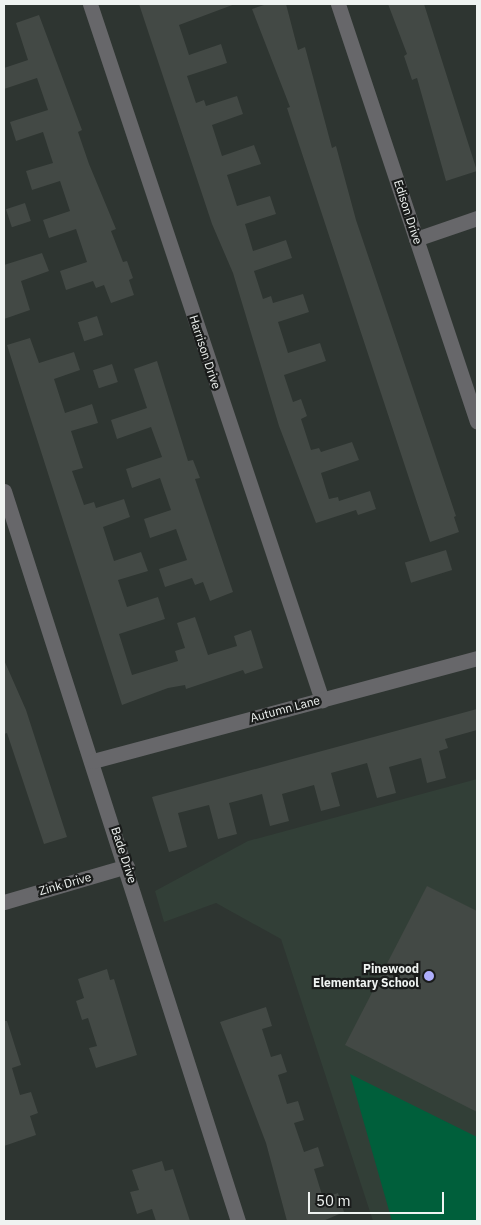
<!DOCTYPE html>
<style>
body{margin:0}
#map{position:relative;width:481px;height:1225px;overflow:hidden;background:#2e3531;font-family:"IBM Plex Sans",sans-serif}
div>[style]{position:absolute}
.built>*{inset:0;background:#323f37}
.green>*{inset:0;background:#005f3b}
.building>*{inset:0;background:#434945;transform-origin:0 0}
.street>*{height:15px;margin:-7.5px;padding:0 7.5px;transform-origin:7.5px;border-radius:7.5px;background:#67676a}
.dots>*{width:14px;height:14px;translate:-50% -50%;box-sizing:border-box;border:2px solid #191b1a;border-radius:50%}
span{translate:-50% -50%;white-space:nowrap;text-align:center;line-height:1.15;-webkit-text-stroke:4.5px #191b1a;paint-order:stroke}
.street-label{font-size:12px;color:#eff3f1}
.poi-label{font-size:12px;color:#eff3f1;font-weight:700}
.right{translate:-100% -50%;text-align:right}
.frame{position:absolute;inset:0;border:5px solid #eff3f1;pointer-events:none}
.scale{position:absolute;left:308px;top:1192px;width:136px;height:22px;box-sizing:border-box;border:2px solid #eff3f1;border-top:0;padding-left:6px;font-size:15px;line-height:18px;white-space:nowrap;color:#eff3f1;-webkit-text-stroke:4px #191b1a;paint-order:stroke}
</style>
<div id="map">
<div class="built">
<i style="clip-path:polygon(477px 779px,477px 1221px,373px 1221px,281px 939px,216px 903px,164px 922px,155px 891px,248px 841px)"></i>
</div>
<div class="green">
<i style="clip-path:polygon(350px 1074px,477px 1137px,477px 1221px,392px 1221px)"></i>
</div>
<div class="building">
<i style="clip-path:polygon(139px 4px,235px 4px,179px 25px,189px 55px,221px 44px,227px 63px,187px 76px,196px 103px,204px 100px,206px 106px,237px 96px,243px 114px,212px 125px,222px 156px,254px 145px,261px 164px,227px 175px,237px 206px,270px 196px,276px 214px,245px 224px,253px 251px,286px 240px,292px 258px,254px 271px,263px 299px,271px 296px,273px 303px,303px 294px,309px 312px,278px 322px,288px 353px,320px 343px,326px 361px,284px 375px,293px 402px,301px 399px,307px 416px,301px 419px,311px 450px,319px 448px,321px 452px,352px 442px,359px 460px,321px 473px,329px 499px,338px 497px,339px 501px,370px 491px,376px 509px,358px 515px,356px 510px,316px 523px,279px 426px,233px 273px,212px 224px)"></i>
<i style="clip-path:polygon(267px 4px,286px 4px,298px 50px,305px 47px,332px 148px,336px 146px,356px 220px,456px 516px,454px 517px,459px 532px,430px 542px,287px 108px,290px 107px,252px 9px)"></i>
<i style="clip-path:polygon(388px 4px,424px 4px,477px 171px,446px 181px,417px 78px,412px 80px,404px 56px,407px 54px)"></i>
<i style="clip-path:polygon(39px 15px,82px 130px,78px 132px,89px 164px,116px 229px,111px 231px,123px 262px,127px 261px,133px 278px,129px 280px,134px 295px,111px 303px,104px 285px,96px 288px,93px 281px,66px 290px,60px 271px,87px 262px,76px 229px,49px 238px,43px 220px,70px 211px,60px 181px,32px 190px,26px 171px,53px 163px,43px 132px,16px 141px,10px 122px,48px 110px,37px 78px,4px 89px,4px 68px,28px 60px,16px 23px)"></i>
<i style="left:25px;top:203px;width:19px;height:20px;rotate:72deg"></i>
<i style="clip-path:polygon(42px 253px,49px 271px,21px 281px,30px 310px,4px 319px,4px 265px)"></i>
<i style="left:97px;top:316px;width:20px;height:20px;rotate:72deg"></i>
<i style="clip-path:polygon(30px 338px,39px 363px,74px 352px,80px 370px,54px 379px,65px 413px,92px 404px,98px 423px,71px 431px,83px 468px,72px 471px,84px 505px,94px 502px,96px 508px,124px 499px,130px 517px,103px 527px,114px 561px,141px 552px,148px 571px,118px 580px,127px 607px,158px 597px,165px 619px,119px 634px,132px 675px,178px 661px,175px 651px,185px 648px,177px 623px,195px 617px,208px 655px,237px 646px,234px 636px,251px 630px,263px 668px,245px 674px,243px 670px,186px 689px,185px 685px,168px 688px,122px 705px,7px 345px)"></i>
<i style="clip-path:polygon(157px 361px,188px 461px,193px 460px,200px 478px,195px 479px,233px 592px,210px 601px,203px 582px,195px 585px,192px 578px,165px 587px,159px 569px,187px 560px,176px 529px,150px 538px,144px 519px,171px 510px,160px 478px,132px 488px,126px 469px,162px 457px,151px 427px,117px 439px,111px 420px,147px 408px,134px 369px)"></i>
<i style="left:112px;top:364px;width:19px;height:20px;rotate:72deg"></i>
<i style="left:446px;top:550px;width:21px;height:43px;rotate:73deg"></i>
<i style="clip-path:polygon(4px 660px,26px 710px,67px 837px,44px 844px,7px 733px,4px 734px)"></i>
<i style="clip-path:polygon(477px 709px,477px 730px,445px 739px,448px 748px,439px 751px,446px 778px,427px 783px,421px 758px,389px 767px,396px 793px,377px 798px,367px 763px,331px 773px,340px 806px,321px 811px,314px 785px,282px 794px,289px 821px,270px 826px,262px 794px,229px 803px,237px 834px,218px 839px,209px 805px,178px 813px,187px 847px,169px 852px,152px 797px)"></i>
<i style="clip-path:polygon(427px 886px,477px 911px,477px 1112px,345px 1045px)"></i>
<i style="clip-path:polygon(107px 969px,110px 980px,114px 979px,137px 1055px,96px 1068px,89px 1048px,97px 1046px,88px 1018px,82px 1020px,76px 1001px,84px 998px,78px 979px)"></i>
<i style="clip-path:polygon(266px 1007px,272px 1026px,262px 1029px,271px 1057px,281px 1054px,287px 1072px,278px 1075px,287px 1104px,298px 1101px,304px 1120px,294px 1123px,304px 1152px,318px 1147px,324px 1166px,314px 1169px,323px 1198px,338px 1193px,344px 1212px,323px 1221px,287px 1221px,266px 1143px,220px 1022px)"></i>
<i style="clip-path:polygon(4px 1021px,7px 1021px,21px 1065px,12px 1068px,20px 1095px,31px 1092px,38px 1113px,30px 1116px,36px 1135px,4px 1146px)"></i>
<i style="clip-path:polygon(162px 1161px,165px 1171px,173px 1169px,190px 1221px,156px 1221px,152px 1209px,137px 1214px,130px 1192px,139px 1190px,132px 1170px)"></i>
</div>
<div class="street">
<i style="left:90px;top:4px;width:734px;rotate:71.57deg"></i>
<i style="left:338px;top:4px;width:440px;rotate:71.6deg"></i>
<i style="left:416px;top:239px;width:65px;rotate:-19deg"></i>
<i style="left:4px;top:491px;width:767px;rotate:72.23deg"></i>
<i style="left:93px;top:761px;width:398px;rotate:-15deg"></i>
<i style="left:4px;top:902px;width:128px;rotate:-16.3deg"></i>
</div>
<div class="dots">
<i style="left:429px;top:976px;background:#aeaefb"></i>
</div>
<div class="street-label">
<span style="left:408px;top:212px;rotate:72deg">Edison Drive</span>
<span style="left:205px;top:352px;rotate:72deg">Harrison Drive</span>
<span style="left:285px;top:709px;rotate:-15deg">Autumn Lane</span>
<span style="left:124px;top:855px;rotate:72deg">Bade Drive</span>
<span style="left:65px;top:884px;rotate:-16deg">Zink Drive</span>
</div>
<div class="poi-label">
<span class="right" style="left:419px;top:976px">Pinewood<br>Elementary School</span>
</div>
<div class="frame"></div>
<div class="scale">50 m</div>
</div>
